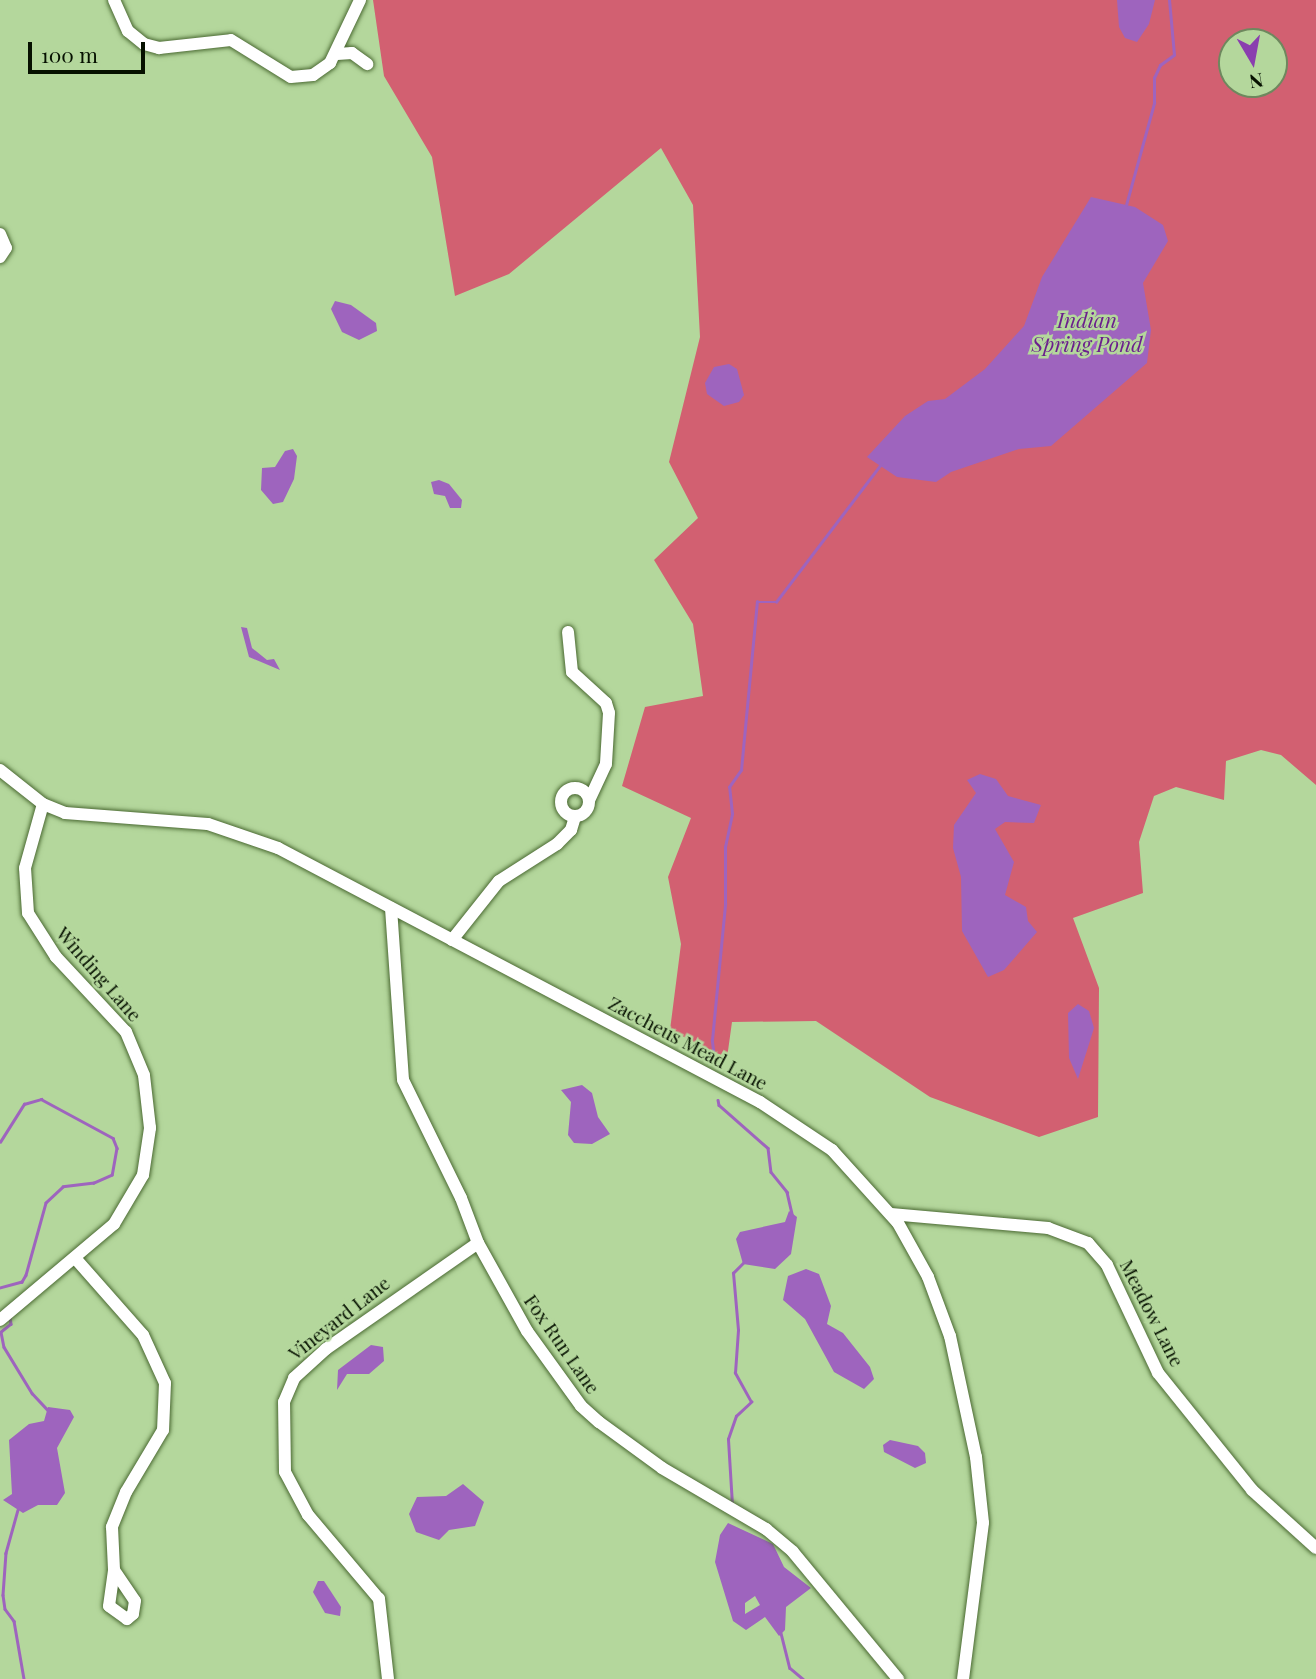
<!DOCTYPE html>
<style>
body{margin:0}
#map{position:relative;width:1316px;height:1679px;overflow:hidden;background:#b4d79c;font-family:"Playfair Display",serif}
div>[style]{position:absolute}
.forest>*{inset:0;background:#d26071}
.water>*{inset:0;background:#9e64be}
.stream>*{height:2.5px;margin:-1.25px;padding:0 1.25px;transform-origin:1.25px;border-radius:1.25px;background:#9e64be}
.roads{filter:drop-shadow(0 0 2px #4b6a33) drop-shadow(0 0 2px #4b6a33)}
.minor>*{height:12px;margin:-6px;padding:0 6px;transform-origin:6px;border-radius:6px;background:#fff}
.minor>.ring{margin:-6px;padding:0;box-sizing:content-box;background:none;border:12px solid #fff;border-radius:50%}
span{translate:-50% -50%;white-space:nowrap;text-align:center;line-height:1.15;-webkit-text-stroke:5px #b4d79c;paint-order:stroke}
.street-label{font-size:19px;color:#061100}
.water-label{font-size:21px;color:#6b1f8d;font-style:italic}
.north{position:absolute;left:1218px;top:28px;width:70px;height:70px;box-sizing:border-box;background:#b4d79c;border:2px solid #6e885e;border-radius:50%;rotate:170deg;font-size:19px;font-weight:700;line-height:28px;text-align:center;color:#061100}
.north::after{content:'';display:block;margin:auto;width:24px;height:32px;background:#8a3eaf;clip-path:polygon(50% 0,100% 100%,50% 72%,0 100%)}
.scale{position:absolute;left:28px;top:42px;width:117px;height:32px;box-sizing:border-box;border:4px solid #061100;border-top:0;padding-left:9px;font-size:21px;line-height:24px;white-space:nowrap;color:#061100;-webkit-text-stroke:5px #b4d79c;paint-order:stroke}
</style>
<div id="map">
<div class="forest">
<i style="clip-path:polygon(evenodd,373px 0,1316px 0,1316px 785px,1281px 755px,1261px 750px,1226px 761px,1224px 800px,1176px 787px,1154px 796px,1139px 842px,1143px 893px,1073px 918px,1099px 988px,1098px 1117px,1039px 1137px,930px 1097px,816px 1021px,732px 1022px,727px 1058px,670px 1030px,681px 944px,668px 877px,691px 818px,622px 786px,645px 707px,703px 696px,693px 624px,654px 560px,698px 518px,669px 462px,700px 337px,693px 205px,661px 148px,509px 274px,455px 296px,432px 157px,384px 76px,373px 0,1232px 42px,1274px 42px,1274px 84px,1232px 84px,1232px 42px)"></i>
</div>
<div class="water">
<i style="clip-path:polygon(1117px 0,1155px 0,1149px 24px,1137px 42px,1125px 38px,1119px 27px)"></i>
<i style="clip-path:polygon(1091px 197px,1135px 207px,1163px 225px,1168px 241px,1143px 283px,1151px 330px,1147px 363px,1051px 446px,1019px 449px,951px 472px,936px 482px,897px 477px,867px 457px,905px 416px,928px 401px,945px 399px,985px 369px,1024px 326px,1042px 277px)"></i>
<i style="clip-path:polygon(335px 301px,351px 305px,376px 323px,377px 331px,359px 340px,342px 332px,331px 309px)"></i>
<i style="clip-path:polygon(729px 364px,737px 369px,744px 395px,739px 402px,724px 406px,707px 394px,705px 383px,714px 367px)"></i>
<i style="clip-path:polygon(293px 449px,297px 456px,294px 479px,283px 502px,273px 504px,261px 490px,262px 468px,275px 467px,285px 451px)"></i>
<i style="clip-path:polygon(439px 480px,449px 484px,462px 500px,461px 508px,450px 508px,445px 496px,434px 494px,431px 482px)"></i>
<i style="clip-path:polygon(241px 627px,247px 628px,252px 648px,267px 660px,274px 659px,280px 670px,249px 657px)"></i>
<i style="clip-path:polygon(980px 774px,996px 779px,1008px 796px,1041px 805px,1034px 823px,1005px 822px,995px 829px,1014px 862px,1005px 895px,1026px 907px,1028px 921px,1037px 932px,1004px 970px,988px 977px,962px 931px,961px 877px,953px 848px,954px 825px,976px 793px,967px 780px)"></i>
<i style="clip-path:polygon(1078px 1004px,1089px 1011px,1094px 1028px,1078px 1079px,1069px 1058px,1068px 1013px)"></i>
<i style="clip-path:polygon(582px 1085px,592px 1093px,598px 1117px,610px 1134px,592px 1144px,574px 1143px,568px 1135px,571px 1102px,561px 1090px)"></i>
<i style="clip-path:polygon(789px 1211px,797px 1217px,791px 1254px,775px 1269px,743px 1264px,736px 1239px,740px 1232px,785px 1222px)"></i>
<i style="clip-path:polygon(806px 1269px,819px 1274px,831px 1306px,827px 1324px,843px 1333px,870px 1367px,874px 1379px,864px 1389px,834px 1372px,805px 1319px,783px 1300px,788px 1276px)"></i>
<i style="clip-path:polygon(371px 1345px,383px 1347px,384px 1361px,369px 1374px,347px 1374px,337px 1390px,338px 1370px)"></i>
<i style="clip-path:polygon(48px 1407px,70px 1410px,74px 1417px,57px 1448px,65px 1493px,57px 1505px,38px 1505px,23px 1513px,3px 1500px,12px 1494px,9px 1440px,29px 1424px,44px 1421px)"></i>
<i style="clip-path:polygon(890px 1440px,918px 1446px,925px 1453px,926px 1463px,915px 1468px,884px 1452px,883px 1445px)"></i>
<i style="clip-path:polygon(463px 1484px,484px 1502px,475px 1526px,449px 1530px,439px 1540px,416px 1532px,409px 1514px,417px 1497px,446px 1496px)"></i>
<i style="clip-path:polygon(evenodd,728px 1523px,773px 1544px,784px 1567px,811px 1588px,786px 1607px,785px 1630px,779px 1636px,765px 1617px,746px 1630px,733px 1621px,715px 1562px,720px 1535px,728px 1523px,755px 1596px,760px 1605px,745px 1614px,745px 1603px,755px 1596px)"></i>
<i style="clip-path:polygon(318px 1581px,324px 1581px,341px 1607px,340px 1616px,325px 1613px,313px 1592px)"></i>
</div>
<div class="stream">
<i style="left:1126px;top:205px;width:106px;rotate:-74.6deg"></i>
<i style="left:1154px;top:103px;width:25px;rotate:-90deg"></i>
<i style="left:1154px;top:78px;width:14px;rotate:-65deg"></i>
<i style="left:1160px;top:65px;width:17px;rotate:-36deg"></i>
<i style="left:1174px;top:55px;width:55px;rotate:-95.2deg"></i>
<i style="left:715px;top:1066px;width:26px;rotate:-97deg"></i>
<i style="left:712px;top:1040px;width:137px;rotate:-84.5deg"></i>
<i style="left:725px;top:904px;width:57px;rotate:-90deg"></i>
<i style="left:725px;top:847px;width:34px;rotate:-78deg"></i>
<i style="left:732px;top:814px;width:27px;rotate:-96deg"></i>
<i style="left:729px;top:787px;width:21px;rotate:-55deg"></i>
<i style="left:741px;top:770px;width:169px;rotate:-84.6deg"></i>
<i style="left:757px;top:602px;width:19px"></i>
<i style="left:776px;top:602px;width:173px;rotate:-52.7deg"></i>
<i style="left:718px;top:1100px;width:5px;rotate:79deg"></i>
<i style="left:719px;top:1105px;width:65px;rotate:41.3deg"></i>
<i style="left:768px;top:1148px;width:24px;rotate:83deg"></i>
<i style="left:771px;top:1172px;width:26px;rotate:51deg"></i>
<i style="left:787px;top:1192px;width:23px;rotate:77deg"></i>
<i style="left:0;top:1142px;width:45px;rotate:-57.7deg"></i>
<i style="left:24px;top:1104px;width:18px;rotate:-16deg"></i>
<i style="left:41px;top:1099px;width:82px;rotate:28.4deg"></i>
<i style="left:113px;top:1138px;width:11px;rotate:68deg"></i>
<i style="left:117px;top:1148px;width:27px;rotate:100deg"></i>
<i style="left:112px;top:1175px;width:20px;rotate:156deg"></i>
<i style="left:94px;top:1183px;width:31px;rotate:173deg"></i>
<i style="left:63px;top:1187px;width:23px;rotate:137deg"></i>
<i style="left:46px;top:1203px;width:75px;rotate:105.5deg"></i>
<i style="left:26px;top:1275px;width:8px;rotate:120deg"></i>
<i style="left:22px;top:1282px;width:23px;rotate:165deg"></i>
<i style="left:10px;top:1317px;width:7px;rotate:82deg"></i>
<i style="left:11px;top:1324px;width:13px;rotate:141deg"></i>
<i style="left:1px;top:1332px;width:15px;rotate:79deg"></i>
<i style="left:4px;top:1347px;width:54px;rotate:58.7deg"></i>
<i style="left:32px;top:1393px;width:23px;rotate:47deg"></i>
<i style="left:732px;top:1505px;width:66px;rotate:-93.5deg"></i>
<i style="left:728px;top:1439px;width:24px;rotate:-71deg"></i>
<i style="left:736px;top:1416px;width:21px;rotate:-43deg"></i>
<i style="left:751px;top:1402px;width:33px;rotate:-119deg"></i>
<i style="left:735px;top:1373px;width:43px;rotate:-86deg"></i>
<i style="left:738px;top:1330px;width:57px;rotate:-95deg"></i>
<i style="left:733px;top:1273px;width:16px;rotate:-45deg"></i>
<i style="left:18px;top:1510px;width:45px;rotate:105.6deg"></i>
<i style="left:6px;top:1553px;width:42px;rotate:94.1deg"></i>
<i style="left:3px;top:1595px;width:14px;rotate:82deg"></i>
<i style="left:5px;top:1609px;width:15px;rotate:53deg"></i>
<i style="left:14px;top:1621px;width:59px;rotate:80.2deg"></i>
<i style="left:781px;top:1633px;width:36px;rotate:76deg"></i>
<i style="left:790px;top:1668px;width:17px;rotate:40deg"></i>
</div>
<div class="roads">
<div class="minor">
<i style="left:114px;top:0;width:34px;rotate:66deg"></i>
<i style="left:128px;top:31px;width:21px;rotate:39deg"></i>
<i style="left:144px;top:44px;width:16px;rotate:15deg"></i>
<i style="left:159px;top:48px;width:72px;rotate:-6.3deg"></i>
<i style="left:231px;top:40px;width:70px;rotate:31.7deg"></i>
<i style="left:291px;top:77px;width:22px;rotate:-5deg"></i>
<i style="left:313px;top:75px;width:21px;rotate:-35deg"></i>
<i style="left:330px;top:63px;width:70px;rotate:-64.5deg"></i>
<i style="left:337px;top:54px;width:15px;rotate:-4deg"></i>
<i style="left:352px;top:53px;width:19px;rotate:36deg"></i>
<i style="left:0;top:234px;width:15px;rotate:67deg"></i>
<i style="left:6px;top:248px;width:11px;rotate:124deg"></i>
<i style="left:568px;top:632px;width:40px;rotate:84.3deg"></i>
<i style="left:572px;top:672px;width:46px;rotate:42.4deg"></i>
<i style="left:606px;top:703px;width:10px;rotate:73deg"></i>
<i style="left:609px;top:713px;width:51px;rotate:93.4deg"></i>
<i style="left:606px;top:764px;width:40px;rotate:115deg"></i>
<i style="left:0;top:770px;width:55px;rotate:38.3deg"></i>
<i style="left:43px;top:804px;width:24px;rotate:22deg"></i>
<i style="left:65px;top:813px;width:143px;rotate:4.4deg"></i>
<i style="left:208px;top:824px;width:74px;rotate:18.9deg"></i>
<i style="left:278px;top:848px;width:545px;rotate:27.79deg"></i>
<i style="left:760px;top:1102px;width:87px;rotate:33.7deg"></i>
<i style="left:832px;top:1150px;width:98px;rotate:47.9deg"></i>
<i style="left:898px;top:1223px;width:62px;rotate:60.9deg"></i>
<i style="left:928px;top:1277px;width:63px;rotate:69.6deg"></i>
<i style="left:950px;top:1336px;width:124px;rotate:77.9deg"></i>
<i style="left:976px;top:1457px;width:66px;rotate:83.9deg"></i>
<i style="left:983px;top:1523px;width:157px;rotate:97.3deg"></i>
<i class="ring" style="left:561px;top:788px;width:16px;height:16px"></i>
<i style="left:391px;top:908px;width:172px;rotate:86deg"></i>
<i style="left:403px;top:1080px;width:131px;rotate:63.8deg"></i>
<i style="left:461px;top:1198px;width:48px;rotate:69.3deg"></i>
<i style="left:478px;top:1243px;width:101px;rotate:60.9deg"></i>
<i style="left:527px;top:1331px;width:92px;rotate:54.2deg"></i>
<i style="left:581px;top:1406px;width:24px;rotate:42deg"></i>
<i style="left:599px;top:1422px;width:78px;rotate:36.1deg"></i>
<i style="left:662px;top:1468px;width:121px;rotate:30.4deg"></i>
<i style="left:766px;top:1529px;width:35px;rotate:40deg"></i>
<i style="left:793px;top:1552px;width:165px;rotate:50.4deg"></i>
<i style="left:452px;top:940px;width:75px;rotate:-51.5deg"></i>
<i style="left:499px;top:881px;width:69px;rotate:-32.5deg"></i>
<i style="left:557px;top:844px;width:20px;rotate:-45deg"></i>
<i style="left:571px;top:830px;width:14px;rotate:-73deg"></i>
<i style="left:891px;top:1214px;width:158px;rotate:5.1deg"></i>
<i style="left:1048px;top:1228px;width:43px;rotate:20.6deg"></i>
<i style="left:1088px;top:1243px;width:29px;rotate:49deg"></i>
<i style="left:1107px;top:1265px;width:119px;rotate:64.7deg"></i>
<i style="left:1158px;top:1373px;width:150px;rotate:51.2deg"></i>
<i style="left:1252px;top:1490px;width:86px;rotate:42.2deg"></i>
<i style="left:75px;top:1258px;width:103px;rotate:48.6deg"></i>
<i style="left:143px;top:1335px;width:53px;rotate:65.4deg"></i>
<i style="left:165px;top:1383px;width:47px;rotate:92.4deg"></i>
<i style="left:163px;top:1430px;width:72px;rotate:120.8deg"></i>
<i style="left:126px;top:1492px;width:38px;rotate:112deg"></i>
<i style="left:112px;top:1527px;width:43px;rotate:87.3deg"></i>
<i style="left:114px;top:1570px;width:37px;rotate:56deg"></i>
<i style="left:135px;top:1601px;width:13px;rotate:99deg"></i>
<i style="left:133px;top:1614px;width:8px;rotate:140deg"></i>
<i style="left:127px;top:1619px;width:22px;rotate:-144deg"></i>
<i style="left:109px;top:1606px;width:36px;rotate:-82deg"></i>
<i style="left:0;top:1320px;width:149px;rotate:-40.1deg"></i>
<i style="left:114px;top:1224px;width:57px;rotate:-59.4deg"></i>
<i style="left:143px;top:1175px;width:48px;rotate:-81.5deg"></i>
<i style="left:150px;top:1128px;width:53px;rotate:-96.5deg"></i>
<i style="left:144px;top:1075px;width:47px;rotate:-112.7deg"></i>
<i style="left:126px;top:1032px;width:103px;rotate:-133deg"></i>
<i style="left:56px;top:957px;width:52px;rotate:-122.5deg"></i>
<i style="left:28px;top:913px;width:45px;rotate:-93.8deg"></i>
<i style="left:25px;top:868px;width:66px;rotate:-74.3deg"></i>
<i style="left:388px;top:1679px;width:81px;rotate:-96.4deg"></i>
<i style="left:379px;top:1599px;width:110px;rotate:-130.2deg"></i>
<i style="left:308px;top:1515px;width:49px;rotate:-118.1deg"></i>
<i style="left:285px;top:1472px;width:70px;rotate:-90.8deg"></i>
<i style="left:284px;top:1402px;width:26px;rotate:-67deg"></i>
<i style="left:294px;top:1378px;width:43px;rotate:-42.2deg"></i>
<i style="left:326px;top:1349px;width:185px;rotate:-34.9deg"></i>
</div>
</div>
<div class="street-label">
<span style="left:99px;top:974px;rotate:49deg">Winding Lane</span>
<span style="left:688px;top:1043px;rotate:28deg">Zaccheus Mead Lane</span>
<span style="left:1152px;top:1313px;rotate:63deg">Meadow Lane</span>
<span style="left:339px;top:1318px;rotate:-38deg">Vineyard Lane</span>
<span style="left:562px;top:1344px;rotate:55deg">Fox Run Lane</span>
</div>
<div class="water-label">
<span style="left:1087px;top:331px">Indian<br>Spring Pond</span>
</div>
<div class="north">N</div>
<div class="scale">100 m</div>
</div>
